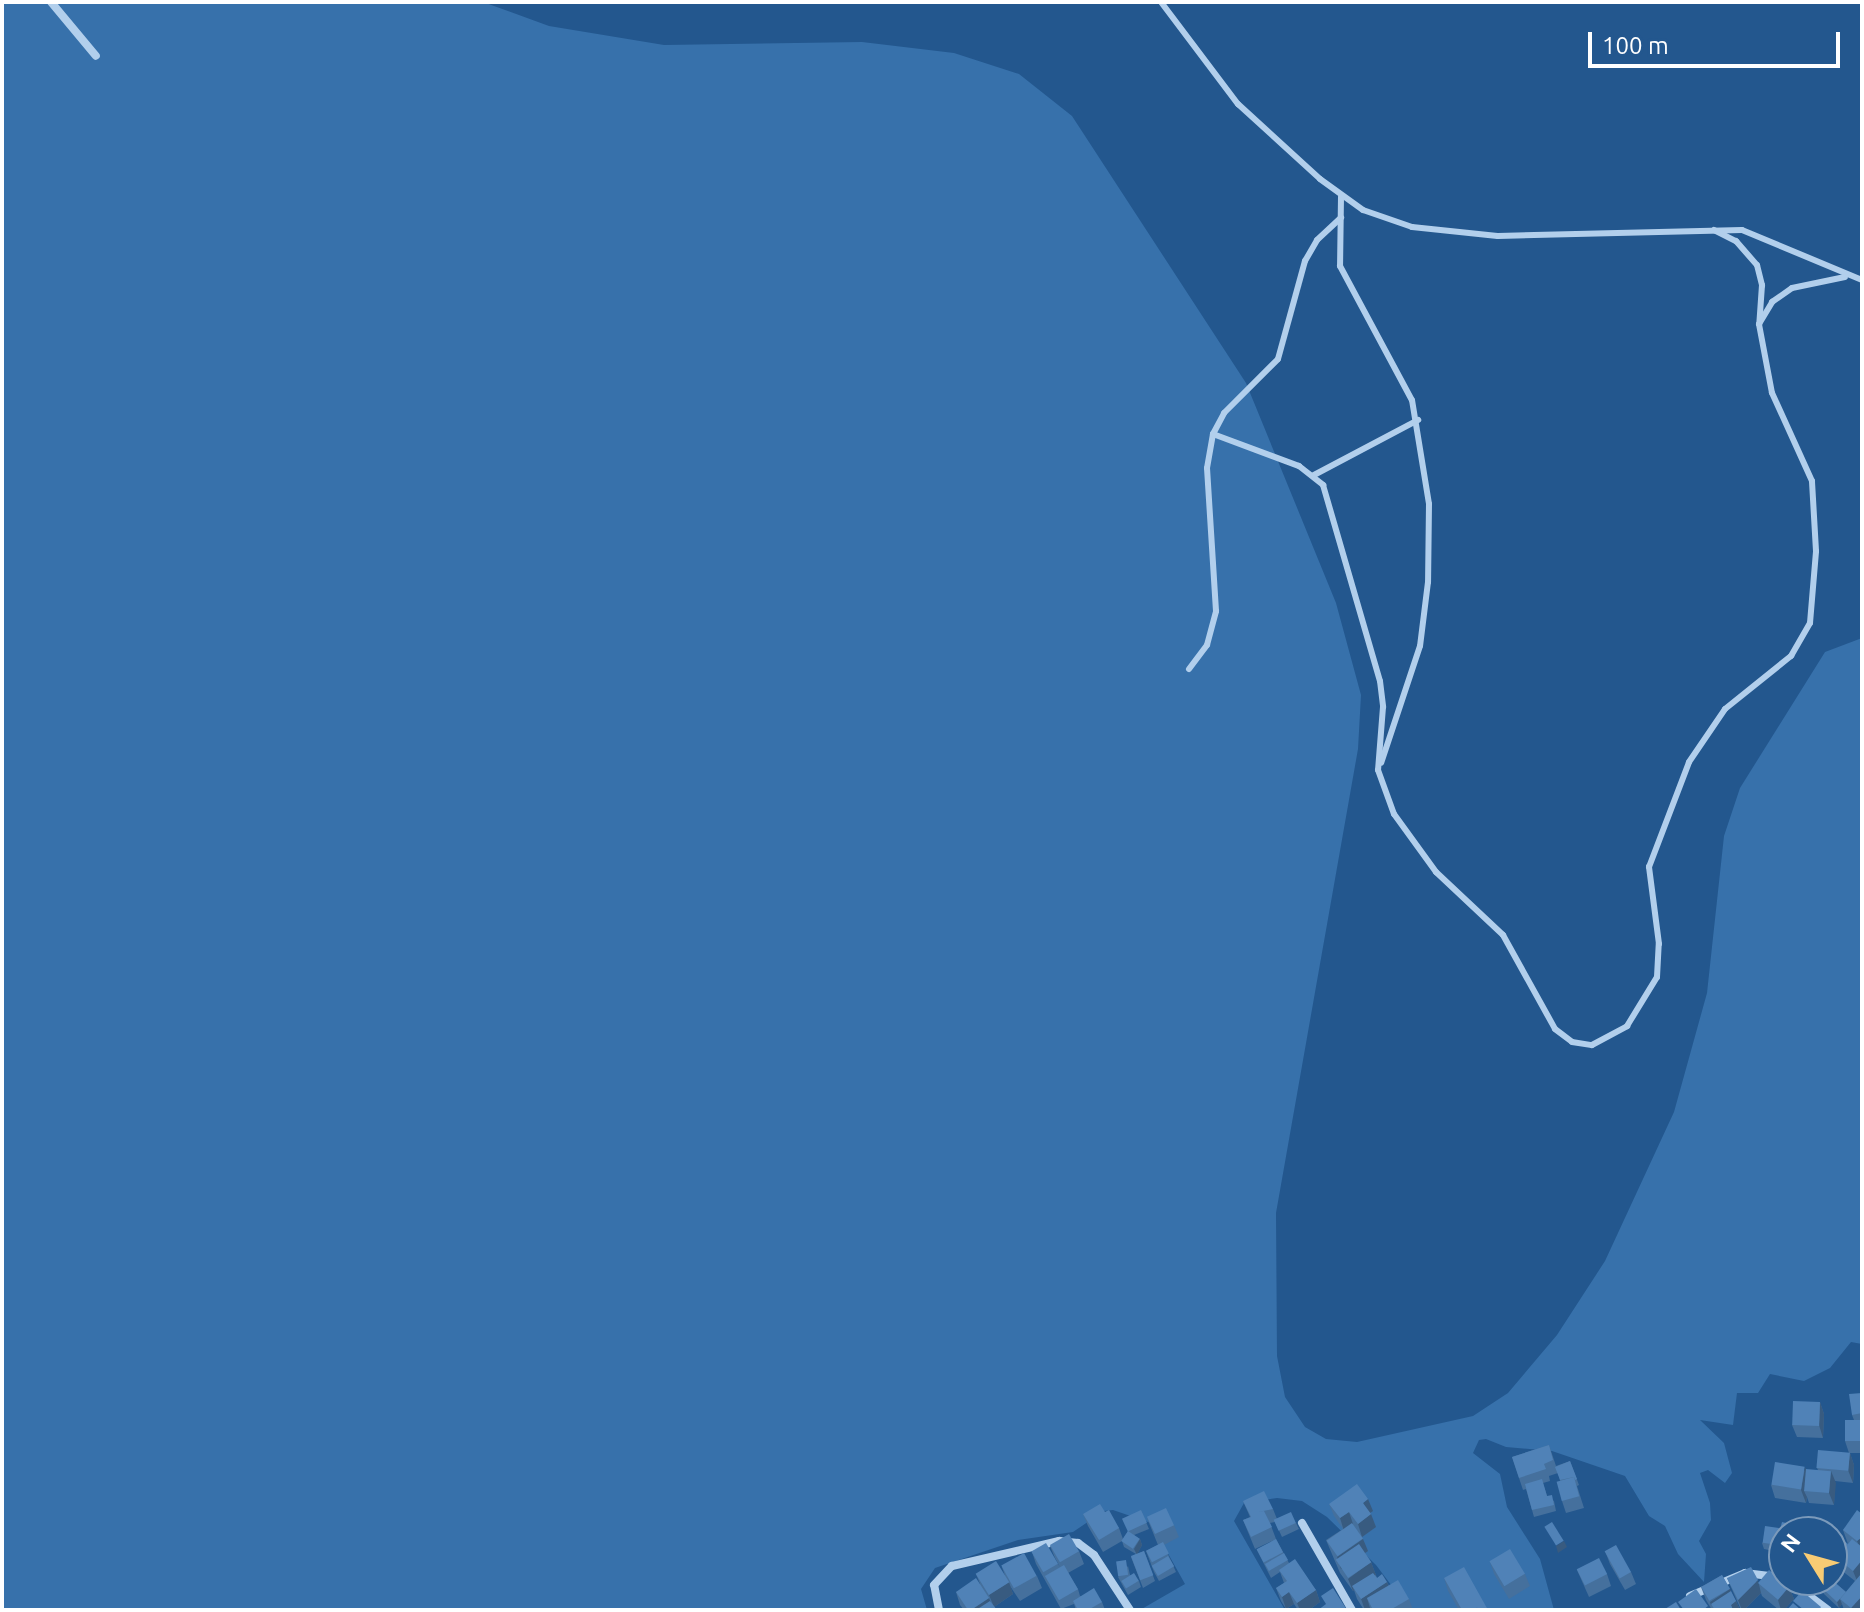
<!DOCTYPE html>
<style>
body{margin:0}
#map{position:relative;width:1864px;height:1612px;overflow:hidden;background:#23578e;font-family:Ubuntu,sans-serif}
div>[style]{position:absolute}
.green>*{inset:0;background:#3771ab}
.service>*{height:6px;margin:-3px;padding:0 3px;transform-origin:3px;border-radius:3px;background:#b2cfec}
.minor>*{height:8px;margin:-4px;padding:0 4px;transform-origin:4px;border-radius:4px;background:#b2cfec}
.wall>*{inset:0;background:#45709d}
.shaded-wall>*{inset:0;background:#385b80}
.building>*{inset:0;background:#5082b7;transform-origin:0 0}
span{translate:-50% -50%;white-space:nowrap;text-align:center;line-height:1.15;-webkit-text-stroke:8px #23578e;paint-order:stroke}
.frame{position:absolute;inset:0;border:4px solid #fff;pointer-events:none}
.north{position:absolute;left:1768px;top:1516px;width:80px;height:80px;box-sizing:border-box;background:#23578e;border:2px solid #7b9abb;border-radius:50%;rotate:307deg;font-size:22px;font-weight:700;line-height:32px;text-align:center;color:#fff}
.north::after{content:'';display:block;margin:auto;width:28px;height:36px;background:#f7cb74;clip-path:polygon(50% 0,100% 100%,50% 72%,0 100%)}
.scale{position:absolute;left:1588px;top:32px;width:252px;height:36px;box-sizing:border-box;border:4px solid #fff;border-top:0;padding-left:10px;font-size:24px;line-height:28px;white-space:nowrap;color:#fff;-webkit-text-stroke:6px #23578e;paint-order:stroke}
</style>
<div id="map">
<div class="green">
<i style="clip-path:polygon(2px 2px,483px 2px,549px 26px,664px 45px,862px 42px,954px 53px,1019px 74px,1072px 116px,1246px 383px,1336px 603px,1361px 695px,1358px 749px,1276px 1213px,1277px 1356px,1285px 1397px,1305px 1427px,1326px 1439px,1357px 1442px,1473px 1416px,1508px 1393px,1557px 1335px,1605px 1261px,1674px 1112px,1707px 993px,1724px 836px,1740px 788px,1825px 652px,1862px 638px,1862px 1344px,1851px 1342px,1830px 1368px,1804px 1381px,1770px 1374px,1758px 1393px,1737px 1393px,1733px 1425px,1700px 1420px,1724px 1443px,1732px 1473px,1725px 1483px,1708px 1470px,1700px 1473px,1710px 1503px,1711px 1520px,1699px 1541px,1706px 1554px,1704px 1582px,1678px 1554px,1665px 1526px,1649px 1516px,1625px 1476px,1552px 1451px,1506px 1447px,1486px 1439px,1479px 1440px,1473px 1453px,1500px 1474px,1507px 1507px,1540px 1559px,1554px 1610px,1410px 1610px,1376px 1565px,1327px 1517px,1302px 1501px,1277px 1498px,1244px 1503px,1234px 1521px,1285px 1610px,1140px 1610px,1185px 1584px,1151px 1523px,1113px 1510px,1104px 1511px,1073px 1532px,1018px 1540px,935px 1568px,921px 1589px,927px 1610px,2px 1610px)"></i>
</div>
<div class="service">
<i style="left:1161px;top:2px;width:128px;rotate:53deg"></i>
<i style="left:1238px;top:104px;width:111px;rotate:42.4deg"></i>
<i style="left:1320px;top:179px;width:53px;rotate:35.8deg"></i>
<i style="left:1363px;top:210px;width:52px;rotate:19.1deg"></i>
<i style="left:1412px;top:227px;width:86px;rotate:6deg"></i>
<i style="left:1498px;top:236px;width:244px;rotate:-1.4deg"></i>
<i style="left:1742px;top:230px;width:130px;rotate:22.6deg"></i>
<i style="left:1341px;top:197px;width:69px;rotate:90.8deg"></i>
<i style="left:1340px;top:266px;width:152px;rotate:61.8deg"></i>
<i style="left:1412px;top:400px;width:105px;rotate:80.7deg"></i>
<i style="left:1429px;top:504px;width:78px;rotate:90.7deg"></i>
<i style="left:1428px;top:582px;width:64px;rotate:97.1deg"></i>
<i style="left:1420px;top:646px;width:123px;rotate:108.4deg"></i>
<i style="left:1714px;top:230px;width:25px;rotate:27deg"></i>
<i style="left:1736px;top:241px;width:32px;rotate:49deg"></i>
<i style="left:1757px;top:265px;width:21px;rotate:76deg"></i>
<i style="left:1762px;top:285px;width:39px;rotate:94deg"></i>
<i style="left:1213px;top:434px;width:92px;rotate:20.4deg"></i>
<i style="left:1299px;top:466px;width:31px;rotate:38deg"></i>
<i style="left:1323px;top:485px;width:204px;rotate:73.8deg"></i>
<i style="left:1380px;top:681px;width:26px;rotate:83deg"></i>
<i style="left:1383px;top:707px;width:63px;rotate:94.5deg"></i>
<i style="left:1378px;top:770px;width:47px;rotate:70deg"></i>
<i style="left:1394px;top:814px;width:72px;rotate:54.1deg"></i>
<i style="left:1436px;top:872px;width:92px;rotate:43.2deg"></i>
<i style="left:1503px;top:935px;width:107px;rotate:61deg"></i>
<i style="left:1555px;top:1029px;width:21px;rotate:37deg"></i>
<i style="left:1572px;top:1042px;width:20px;rotate:9deg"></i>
<i style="left:1592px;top:1045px;width:40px;rotate:-28deg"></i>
<i style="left:1627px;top:1026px;width:57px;rotate:-58.5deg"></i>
<i style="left:1657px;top:977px;width:33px;rotate:-87deg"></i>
<i style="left:1659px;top:944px;width:78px;rotate:-97.4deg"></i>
<i style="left:1649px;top:867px;width:112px;rotate:-69.1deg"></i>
<i style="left:1689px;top:762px;width:64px;rotate:-55.8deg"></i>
<i style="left:1725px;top:709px;width:85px;rotate:-38.8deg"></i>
<i style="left:1791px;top:656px;width:38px;rotate:-60deg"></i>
<i style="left:1810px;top:623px;width:72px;rotate:-85.2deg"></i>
<i style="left:1816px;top:551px;width:70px;rotate:-93.3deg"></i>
<i style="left:1812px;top:481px;width:97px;rotate:-114.4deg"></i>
<i style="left:1772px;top:393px;width:70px;rotate:-100.7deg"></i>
<i style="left:1759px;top:324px;width:26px;rotate:-59deg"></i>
<i style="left:1772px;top:302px;width:24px;rotate:-35deg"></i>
<i style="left:1792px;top:288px;width:54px;rotate:-11.7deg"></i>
<i style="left:1314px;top:475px;width:118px;rotate:-27.9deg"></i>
<i style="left:1189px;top:669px;width:30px;rotate:-53deg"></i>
<i style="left:1207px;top:645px;width:35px;rotate:-75deg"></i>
<i style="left:1216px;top:611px;width:143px;rotate:-93.6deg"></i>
<i style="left:1207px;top:468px;width:35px;rotate:-80deg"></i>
<i style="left:1213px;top:434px;width:24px;rotate:-62deg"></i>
<i style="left:1224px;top:413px;width:76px;rotate:-45deg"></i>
<i style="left:1278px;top:359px;width:102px;rotate:-74.6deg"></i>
<i style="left:1305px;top:261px;width:24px;rotate:-60deg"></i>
<i style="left:1317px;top:240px;width:33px;rotate:-43deg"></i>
</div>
<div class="minor">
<i style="left:51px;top:2px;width:70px;rotate:50.2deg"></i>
<i style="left:1302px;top:1523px;width:100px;rotate:60.1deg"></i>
<i style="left:1788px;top:1580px;width:50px;rotate:36.9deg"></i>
<i style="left:1690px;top:1596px;width:60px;rotate:-22.7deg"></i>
<i style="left:1745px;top:1573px;width:39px;rotate:7deg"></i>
<i style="left:939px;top:1610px;width:25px;rotate:-101deg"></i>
<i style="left:934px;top:1585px;width:26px;rotate:-47deg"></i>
<i style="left:952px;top:1566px;width:110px;rotate:-13.2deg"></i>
<i style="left:1059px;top:1541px;width:19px;rotate:6deg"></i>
<i style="left:1078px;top:1543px;width:20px;rotate:37deg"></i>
<i style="left:1094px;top:1555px;width:66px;rotate:56.8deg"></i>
</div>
<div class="wall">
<i style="clip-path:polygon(1862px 1393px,1862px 1453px,1850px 1453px,1854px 1465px,1853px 1483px,1835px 1481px,1834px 1505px,1809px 1503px,1807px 1497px,1806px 1503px,1775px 1498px,1771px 1485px,1806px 1470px,1818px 1470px,1817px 1468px,1849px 1453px,1845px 1441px,1854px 1420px,1852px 1415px)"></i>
<i style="clip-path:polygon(1820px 1402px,1824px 1414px,1823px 1438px,1797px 1437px,1792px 1425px)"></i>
<i style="clip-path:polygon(1549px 1445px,1556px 1466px,1570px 1461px,1579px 1485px,1577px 1486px,1584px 1508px,1566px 1513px,1562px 1501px,1560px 1480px,1558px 1473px,1549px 1476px,1550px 1481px,1543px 1483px,1547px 1496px,1554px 1501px,1556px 1511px,1534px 1517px,1526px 1489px,1523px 1490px,1512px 1457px)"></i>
<i style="clip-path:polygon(1243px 1501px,1273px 1509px,1277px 1519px,1296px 1523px,1299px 1529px,1282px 1537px,1275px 1522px,1270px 1523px,1276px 1539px,1289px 1563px,1316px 1590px,1320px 1602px,1309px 1610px,1298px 1610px,1294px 1604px,1286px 1609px,1281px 1601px,1276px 1588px,1284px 1583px,1280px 1572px,1271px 1578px,1257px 1550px,1274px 1540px,1255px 1549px,1243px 1520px,1250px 1517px)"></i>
<i style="clip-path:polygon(1329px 1504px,1373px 1511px,1370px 1513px,1376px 1527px,1362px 1537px,1368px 1551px,1365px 1553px,1371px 1562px,1377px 1578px,1387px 1582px,1389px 1586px,1409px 1599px,1413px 1610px,1371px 1610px,1370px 1608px,1364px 1610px,1357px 1599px,1354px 1590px,1353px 1591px,1340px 1573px,1326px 1540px,1343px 1529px,1334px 1516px)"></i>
<i style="clip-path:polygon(1141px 1510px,1149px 1529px,1134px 1535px,1140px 1539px,1142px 1545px,1137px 1554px,1144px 1551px,1155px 1581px,1143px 1588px,1131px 1557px,1136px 1554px,1124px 1547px,1122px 1541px,1103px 1552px,1088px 1526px,1083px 1514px,1105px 1512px,1119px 1528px,1123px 1539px)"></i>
<i style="clip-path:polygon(1862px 1514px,1862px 1610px,1844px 1610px,1842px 1604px,1839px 1608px,1824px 1594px,1823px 1592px,1823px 1593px,1806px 1580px,1832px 1580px,1846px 1592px,1855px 1581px,1841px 1570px,1840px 1567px,1837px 1571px,1835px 1570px,1837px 1574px,1832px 1580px,1832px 1549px,1848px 1544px,1843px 1530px)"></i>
<i style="clip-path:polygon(1147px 1518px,1174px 1525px,1179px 1537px,1164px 1545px,1176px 1572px,1159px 1581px,1154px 1572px,1146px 1551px,1158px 1545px)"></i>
<i style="clip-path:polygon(1802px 1527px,1804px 1532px,1784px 1532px,1784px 1570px,1778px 1568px,1773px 1556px,1774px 1551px,1764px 1549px,1762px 1543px,1779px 1528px)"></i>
<i style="clip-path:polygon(1050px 1546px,1079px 1551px,1084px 1564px,1068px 1573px,1078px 1589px,1080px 1596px,1102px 1602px,1105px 1610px,1076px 1610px,1074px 1604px,1061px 1609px,1036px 1564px,1032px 1552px,1058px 1564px,1060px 1567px,1055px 1558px)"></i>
<i style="clip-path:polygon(1605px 1551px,1631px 1572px,1636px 1584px,1625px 1590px,1610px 1564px)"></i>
<i style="clip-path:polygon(1490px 1562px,1525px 1574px,1530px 1586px,1509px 1599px,1494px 1574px)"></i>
<i style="clip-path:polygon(1128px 1566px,1130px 1575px,1139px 1581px,1141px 1587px,1128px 1595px,1118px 1577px)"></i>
<i style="clip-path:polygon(1002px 1567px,1037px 1576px,1042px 1588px,1020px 1601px,1010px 1586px,1013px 1594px,994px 1607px,997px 1610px,964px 1610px,960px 1605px,956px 1592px,980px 1584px,976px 1574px,1005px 1576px)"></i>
<i style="clip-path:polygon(1577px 1570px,1607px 1574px,1611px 1586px,1589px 1597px)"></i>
<i style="clip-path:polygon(1722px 1575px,1736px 1601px,1740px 1610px,1712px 1610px,1706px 1600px,1701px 1587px)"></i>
<i style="clip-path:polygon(1444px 1578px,1488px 1610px,1459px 1610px,1448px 1591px)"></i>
<i style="clip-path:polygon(1727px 1578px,1789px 1587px,1794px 1599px,1784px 1610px,1779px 1610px,1762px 1596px,1761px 1593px,1744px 1610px,1741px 1610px)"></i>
</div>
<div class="shaded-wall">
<i style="clip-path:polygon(1820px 1402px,1824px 1414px,1823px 1438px,1819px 1425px)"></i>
<i style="clip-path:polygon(1850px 1453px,1854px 1465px,1853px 1483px,1848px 1470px)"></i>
<i style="clip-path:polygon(1805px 1467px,1810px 1479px,1804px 1491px,1807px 1497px,1806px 1503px,1801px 1490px)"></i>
<i style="clip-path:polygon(1831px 1471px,1836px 1483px,1834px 1505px,1829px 1493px)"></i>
<i style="clip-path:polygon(1368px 1499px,1373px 1511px,1367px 1515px,1363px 1503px)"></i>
<i style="clip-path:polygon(1349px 1512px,1353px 1524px,1344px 1531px,1340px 1518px)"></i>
<i style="clip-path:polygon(1371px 1514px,1376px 1527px,1362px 1537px,1358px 1524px)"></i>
<i style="clip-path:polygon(1862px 1537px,1862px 1553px,1857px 1541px)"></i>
<i style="clip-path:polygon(1140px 1539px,1142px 1545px,1137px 1555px,1134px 1549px)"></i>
<i style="clip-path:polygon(1363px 1539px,1368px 1551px,1341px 1569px,1337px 1557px)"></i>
<i style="clip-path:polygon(1564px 1541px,1567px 1547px,1558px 1553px,1556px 1546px)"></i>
<i style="clip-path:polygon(1862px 1560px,1862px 1578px,1858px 1583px,1853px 1571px)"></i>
<i style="clip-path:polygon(1832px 1561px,1837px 1574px,1832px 1580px)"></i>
<i style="clip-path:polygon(1838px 1561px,1840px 1567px,1837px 1571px,1835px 1565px)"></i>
<i style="clip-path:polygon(1371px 1562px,1376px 1575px,1355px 1590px,1352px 1586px,1354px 1590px,1353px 1591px,1348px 1579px)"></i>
<i style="clip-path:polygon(1758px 1580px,1761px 1593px,1744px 1610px,1742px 1610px,1738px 1600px)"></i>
<i style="clip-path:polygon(1819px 1580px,1832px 1580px,1822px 1588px,1823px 1593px)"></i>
<i style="clip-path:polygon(1009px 1582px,1013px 1594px,994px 1607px,989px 1595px)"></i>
<i style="clip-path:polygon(1387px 1582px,1392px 1594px,1367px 1598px,1370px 1608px,1365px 1610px,1361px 1599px)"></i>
<i style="clip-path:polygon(1789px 1587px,1794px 1599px,1784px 1610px,1781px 1610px,1778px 1600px)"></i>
<i style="clip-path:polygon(1730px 1589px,1735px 1601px,1711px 1605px,1710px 1602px)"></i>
<i style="clip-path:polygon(1316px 1590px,1320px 1602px,1309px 1610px,1300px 1610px,1297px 1603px)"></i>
<i style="clip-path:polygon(1289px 1592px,1294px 1604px,1286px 1609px,1282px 1597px)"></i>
<i style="clip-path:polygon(1846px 1592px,1840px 1599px,1842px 1604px,1839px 1608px,1837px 1602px)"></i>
<i style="clip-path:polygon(1862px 1596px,1862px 1610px,1852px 1610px,1851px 1608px)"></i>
<i style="clip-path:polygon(989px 1598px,994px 1610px,971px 1610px)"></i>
<i style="clip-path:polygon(1736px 1601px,1740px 1610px,1733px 1610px,1731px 1605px)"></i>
</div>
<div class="building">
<i style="clip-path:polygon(1862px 1393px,1862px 1413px,1852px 1415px,1849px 1394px)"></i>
<i style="left:1793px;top:1401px;width:27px;height:24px;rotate:2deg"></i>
<i style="left:1845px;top:1420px;width:17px;height:21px"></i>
<i style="clip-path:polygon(1549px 1445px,1553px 1460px,1544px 1464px,1546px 1469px,1519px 1478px,1512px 1457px)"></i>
<i style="left:1818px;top:1450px;width:32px;height:18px;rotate:5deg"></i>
<i style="clip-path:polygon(1570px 1461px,1577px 1479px,1575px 1480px,1574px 1477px,1560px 1480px,1555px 1467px)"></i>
<i style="left:1775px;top:1462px;width:30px;height:23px;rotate:9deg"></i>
<i style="left:1806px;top:1469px;width:25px;height:22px;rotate:5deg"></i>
<i style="left:1574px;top:1477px;width:20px;height:18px;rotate:75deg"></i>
<i style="clip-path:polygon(1542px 1479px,1547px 1496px,1552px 1495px,1554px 1505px,1532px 1510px,1525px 1484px)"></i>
<i style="clip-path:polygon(1357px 1484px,1368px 1499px,1363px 1503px,1371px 1514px,1358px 1524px,1349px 1512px,1340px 1518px,1329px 1504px)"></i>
<i style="clip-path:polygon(1264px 1491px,1273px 1509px,1258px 1512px,1264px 1511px,1272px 1527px,1251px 1537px,1243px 1520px,1251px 1517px,1243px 1501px)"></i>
<i style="clip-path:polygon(1100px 1504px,1105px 1512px,1109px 1510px,1119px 1528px,1099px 1540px,1083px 1514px)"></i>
<i style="left:1166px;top:1508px;width:19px;height:21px;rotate:65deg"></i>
<i style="left:1141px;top:1510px;width:14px;height:21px;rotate:65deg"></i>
<i style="clip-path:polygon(1857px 1510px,1862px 1514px,1862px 1537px,1857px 1541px,1843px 1530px)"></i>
<i style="left:1291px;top:1512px;width:12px;height:19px;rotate:66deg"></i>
<i style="left:1552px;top:1522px;width:22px;height:9px;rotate:58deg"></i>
<i style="clip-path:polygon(1782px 1522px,1802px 1527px,1801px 1532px,1784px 1532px,1784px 1559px,1773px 1556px)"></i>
<i style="left:1352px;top:1523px;width:19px;height:31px;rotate:55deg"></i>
<i style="left:1765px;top:1526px;width:14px;height:17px;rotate:8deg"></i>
<i style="left:1128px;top:1531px;width:14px;height:12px;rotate:34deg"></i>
<i style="left:1069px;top:1534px;width:20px;height:22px;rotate:60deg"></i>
<i style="clip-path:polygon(1840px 1538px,1848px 1544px,1837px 1558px,1838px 1561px,1835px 1565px,1832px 1563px,1832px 1549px)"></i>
<i style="left:1276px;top:1539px;width:15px;height:22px;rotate:62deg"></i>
<i style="clip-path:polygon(1852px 1539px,1862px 1547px,1862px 1560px,1853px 1571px,1837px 1558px)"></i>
<i style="left:1163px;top:1542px;width:13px;height:19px;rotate:63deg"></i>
<i style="left:1046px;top:1543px;width:24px;height:17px;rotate:60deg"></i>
<i style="left:1359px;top:1544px;width:22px;height:28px;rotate:56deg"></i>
<i style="left:1616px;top:1545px;width:31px;height:13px;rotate:61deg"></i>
<i style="left:1510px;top:1549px;width:29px;height:24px;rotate:59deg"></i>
<i style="left:1144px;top:1551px;width:26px;height:14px;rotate:69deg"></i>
<i style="left:1024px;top:1553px;width:26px;height:26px;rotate:61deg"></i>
<i style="left:1284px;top:1553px;width:8px;height:22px;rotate:60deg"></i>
<i style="left:1168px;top:1556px;width:12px;height:19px;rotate:59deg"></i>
<i style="left:1599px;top:1558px;width:18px;height:25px;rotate:63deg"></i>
<i style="clip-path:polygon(1295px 1559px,1316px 1590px,1297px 1603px,1289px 1592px,1282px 1597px,1276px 1588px,1287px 1581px,1279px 1570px)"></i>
<i style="left:1126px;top:1560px;width:15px;height:10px;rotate:82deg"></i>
<i style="left:996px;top:1561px;width:25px;height:24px;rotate:58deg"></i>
<i style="left:1064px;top:1565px;width:28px;height:22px;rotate:60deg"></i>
<i style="clip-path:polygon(1464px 1567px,1488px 1610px,1473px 1610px,1478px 1607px,1472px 1610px,1462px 1610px,1444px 1578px)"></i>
<i style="clip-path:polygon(1751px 1567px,1758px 1580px,1738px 1600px,1727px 1578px)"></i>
<i style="left:1769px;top:1570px;width:26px;height:17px;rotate:40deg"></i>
<i style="left:1134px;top:1573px;width:9px;height:15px;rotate:58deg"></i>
<i style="clip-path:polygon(1373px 1573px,1377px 1578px,1382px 1574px,1387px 1582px,1361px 1599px,1352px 1586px)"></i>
<i style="clip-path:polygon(1861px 1574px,1862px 1596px,1851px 1608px,1840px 1599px)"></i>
<i style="left:1722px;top:1575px;width:16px;height:24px;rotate:60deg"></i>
<i style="clip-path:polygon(976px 1578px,989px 1598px,971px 1610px,968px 1610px,956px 1592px)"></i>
<i style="clip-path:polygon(1398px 1580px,1409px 1599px,1390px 1610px,1373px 1610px,1367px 1598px)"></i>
<i style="clip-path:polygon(1829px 1580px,1832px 1580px,1846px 1592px,1837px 1602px,1822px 1588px)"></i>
<i style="clip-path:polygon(1094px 1588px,1102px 1602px,1088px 1610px,1078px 1610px,1073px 1601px)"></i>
<i style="clip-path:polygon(1333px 1588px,1347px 1610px,1318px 1610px,1326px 1604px,1321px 1596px)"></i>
<i style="clip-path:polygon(1696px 1589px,1708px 1606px,1703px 1610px,1684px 1610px,1678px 1602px)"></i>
<i style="clip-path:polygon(1731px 1591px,1736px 1601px,1731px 1605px,1733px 1610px,1715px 1610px,1711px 1604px)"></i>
<i style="clip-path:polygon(1802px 1591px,1821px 1607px,1819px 1610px,1804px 1610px,1793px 1601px)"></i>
<i style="clip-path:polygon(990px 1601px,997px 1610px,976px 1610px)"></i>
<i style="clip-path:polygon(1676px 1602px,1681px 1610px,1666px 1610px,1665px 1609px)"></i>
<i style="clip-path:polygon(1793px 1603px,1801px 1610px,1787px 1610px)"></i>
</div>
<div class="frame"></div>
<div class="north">N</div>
<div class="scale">100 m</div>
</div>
